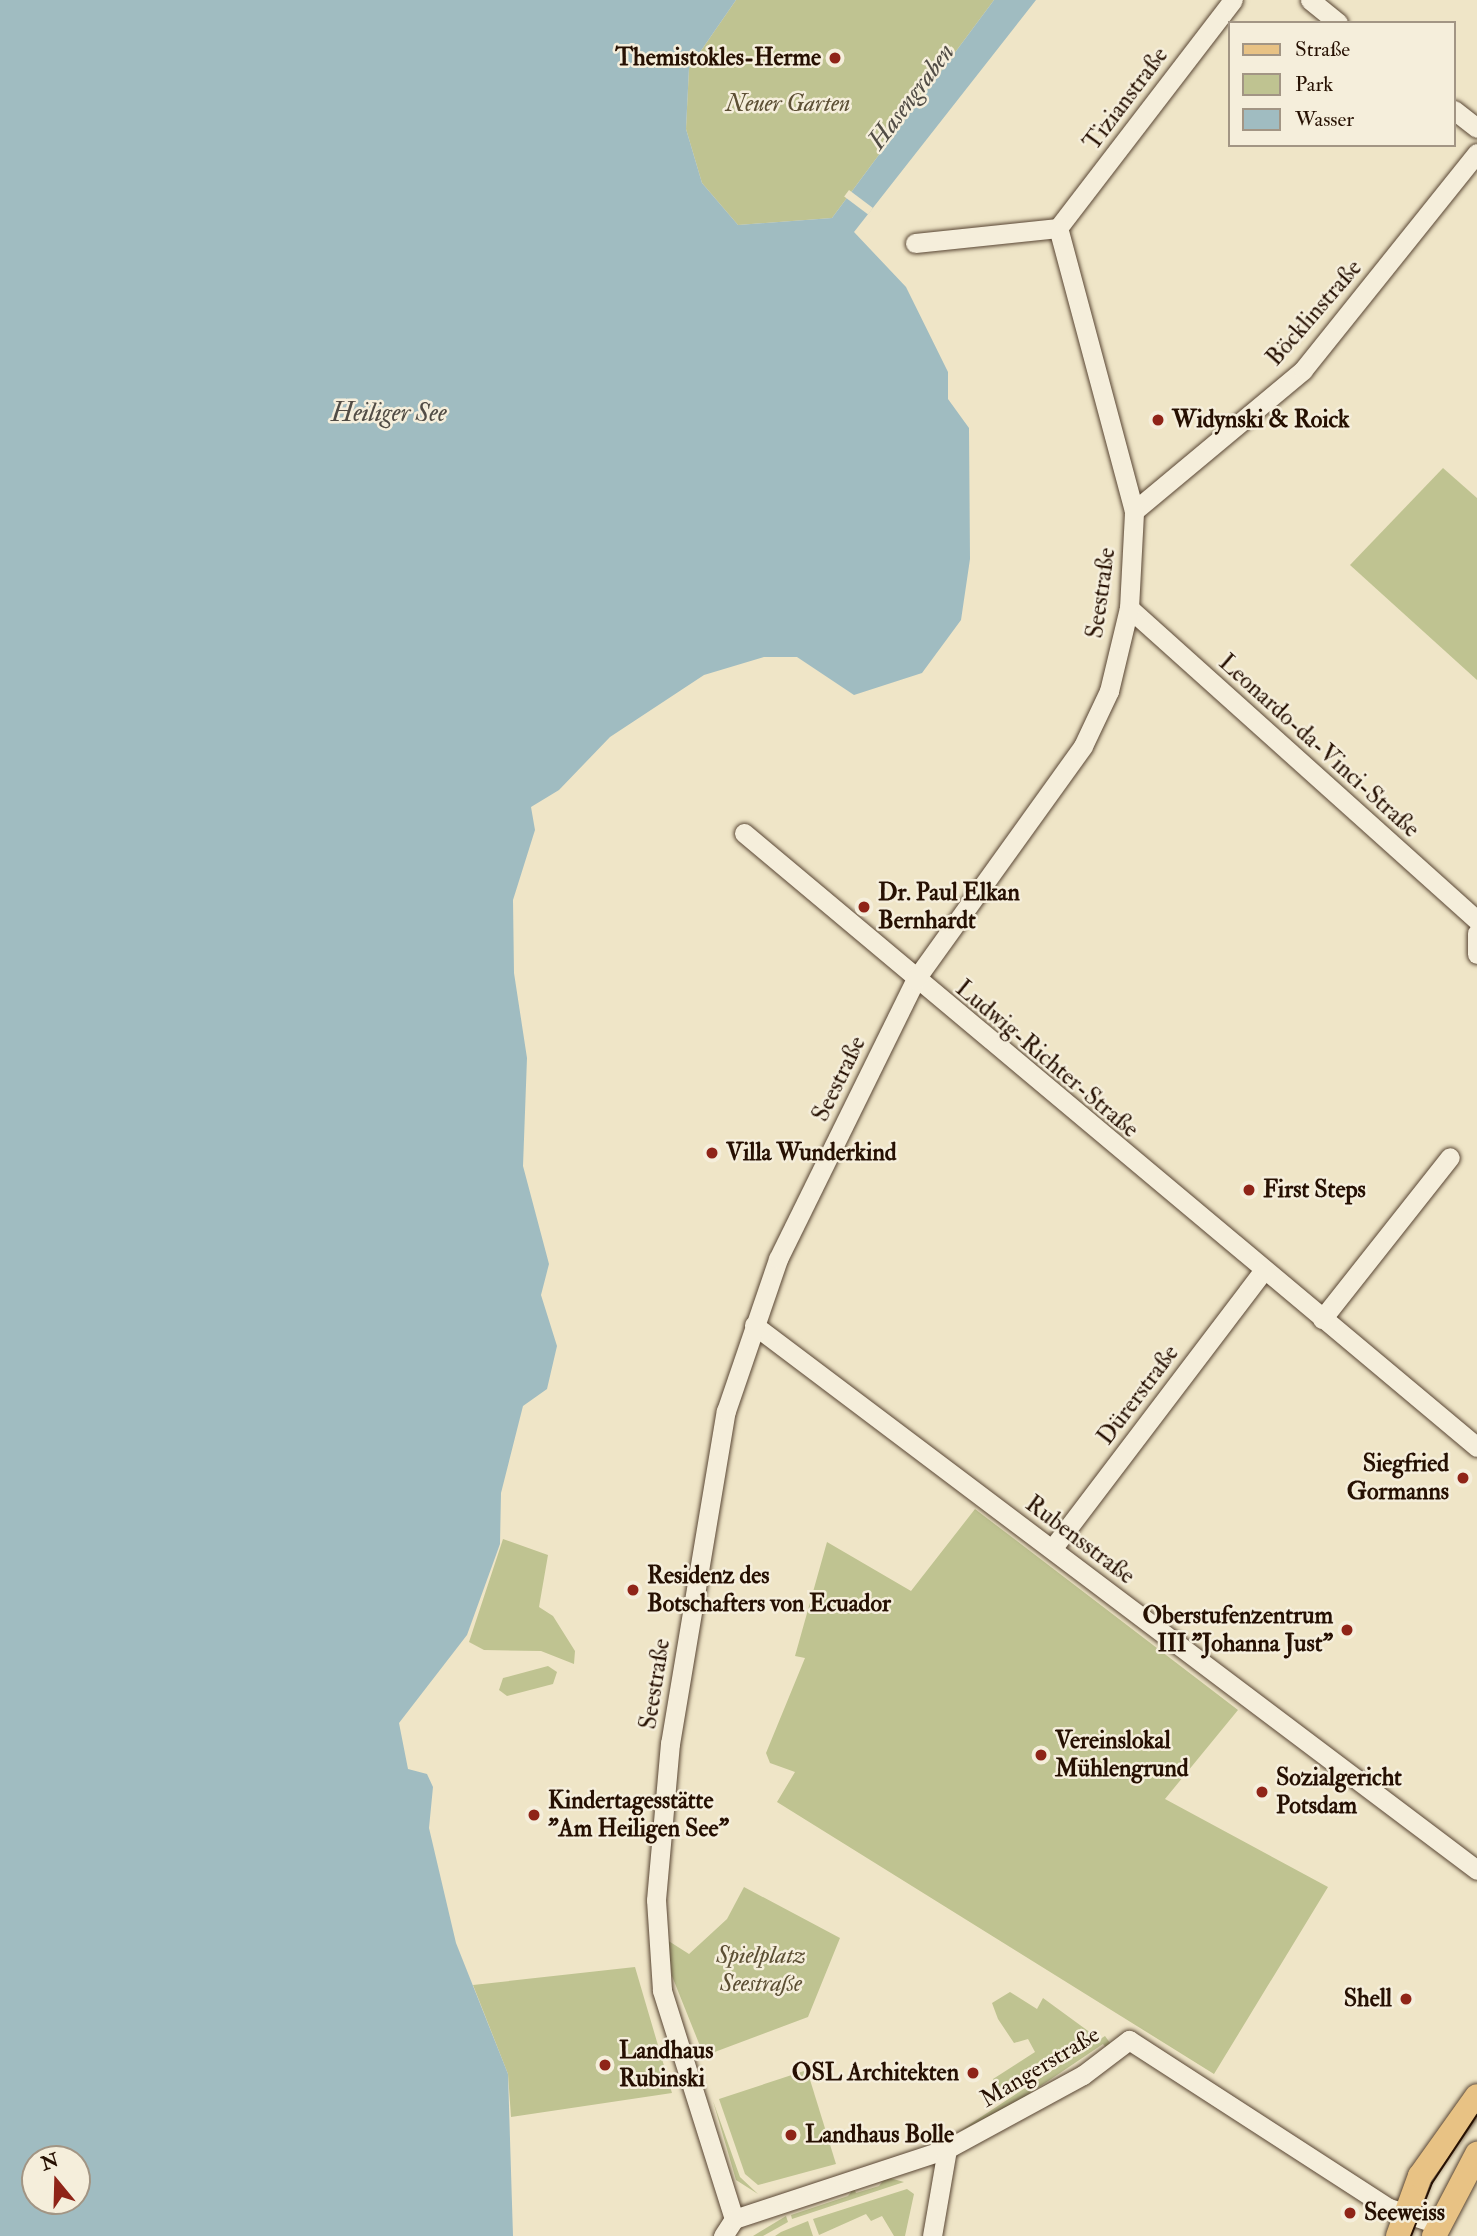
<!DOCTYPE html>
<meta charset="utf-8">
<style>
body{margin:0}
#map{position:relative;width:1477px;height:2236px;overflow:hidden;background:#efe5c7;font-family:"IM FELL Double Pica",serif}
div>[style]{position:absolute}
.green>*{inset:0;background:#bfc391}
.water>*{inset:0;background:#a0bcc1}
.pier>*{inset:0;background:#efe5c7;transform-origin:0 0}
.roads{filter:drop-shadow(0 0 2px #584533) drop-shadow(0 0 2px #584533)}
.minor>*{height:19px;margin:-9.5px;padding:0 9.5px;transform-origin:9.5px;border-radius:9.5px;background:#f5eedb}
.major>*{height:24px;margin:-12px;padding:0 12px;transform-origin:12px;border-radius:12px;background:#e8c284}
.tram>*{height:2px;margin:-1px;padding:0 1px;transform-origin:1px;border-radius:1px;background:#261002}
.dots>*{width:19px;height:19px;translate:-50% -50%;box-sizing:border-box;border:4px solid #f5eedb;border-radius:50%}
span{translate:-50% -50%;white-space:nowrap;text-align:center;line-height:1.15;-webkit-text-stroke:5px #f5eedb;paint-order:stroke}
.poi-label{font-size:24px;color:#261002;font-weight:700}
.right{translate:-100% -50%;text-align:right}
.left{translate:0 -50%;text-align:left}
.street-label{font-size:24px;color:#261002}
.park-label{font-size:24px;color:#5c4f34;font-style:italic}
.water-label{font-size:26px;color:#514c45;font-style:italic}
.legend{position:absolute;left:1228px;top:21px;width:228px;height:126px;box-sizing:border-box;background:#f5eedb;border:2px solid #a29584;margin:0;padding:9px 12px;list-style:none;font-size:21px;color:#261002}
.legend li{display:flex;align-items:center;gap:14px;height:35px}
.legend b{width:35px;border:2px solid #a29584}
.north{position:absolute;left:21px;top:2145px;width:70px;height:70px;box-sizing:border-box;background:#f5eedb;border:2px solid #a29584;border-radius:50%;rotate:341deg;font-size:19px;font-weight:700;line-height:28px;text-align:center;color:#261002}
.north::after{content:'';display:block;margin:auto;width:24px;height:32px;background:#8f2418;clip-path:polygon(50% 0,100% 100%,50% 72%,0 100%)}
</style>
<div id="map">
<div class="green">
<i style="clip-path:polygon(736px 0,994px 0,832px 218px,738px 225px,702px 183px,686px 129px,689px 68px)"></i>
<i style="clip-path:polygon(1443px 468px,1477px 498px,1477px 680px,1350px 565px)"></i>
<i style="clip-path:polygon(975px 1509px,1238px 1710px,1165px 1799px,1328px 1887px,1214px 2074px,777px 1802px,795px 1772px,770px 1763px,766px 1753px,805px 1658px,795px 1656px,827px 1542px,911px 1591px)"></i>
<i style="clip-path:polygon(503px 1539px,548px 1555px,539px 1607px,553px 1616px,575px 1651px,574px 1664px,541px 1651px,484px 1650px,469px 1642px)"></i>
<i style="clip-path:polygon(548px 1666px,557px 1672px,553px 1684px,507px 1696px,499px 1690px,503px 1678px)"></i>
<i style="clip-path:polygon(744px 1887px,840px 1938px,808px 2017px,704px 2056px,672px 1976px,667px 1940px,689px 1954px,727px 1919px)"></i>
<i style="clip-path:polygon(635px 1967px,672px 2093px,511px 2117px,508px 2074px,473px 1985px)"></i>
<i style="clip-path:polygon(1010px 1992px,1037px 2009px,1043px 1998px,1095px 2036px,1002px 2097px,993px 2079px,1035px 2052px,1028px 2039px,1014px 2043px,998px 2019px,992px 2003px)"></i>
<i style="clip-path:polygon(1105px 2036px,1113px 2047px,1108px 2050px,1103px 2044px,1017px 2102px,958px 2132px)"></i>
<i style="clip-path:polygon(807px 2070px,836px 2164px,758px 2185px,745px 2174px,719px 2099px)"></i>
<i style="clip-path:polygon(713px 2101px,740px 2177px,758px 2194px,736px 2180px)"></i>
<i style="clip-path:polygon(886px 2177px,904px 2182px,792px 2219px,791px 2215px,848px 2196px,854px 2188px,856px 2193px,879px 2186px)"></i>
<i style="clip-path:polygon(907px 2189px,914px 2194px,905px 2236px,894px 2236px,882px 2216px,871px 2221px,866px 2214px,819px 2235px,813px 2219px)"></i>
<i style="clip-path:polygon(786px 2216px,788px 2222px,763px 2236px,753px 2236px)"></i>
<i style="clip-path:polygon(808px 2221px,813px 2236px,775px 2236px,781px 2232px)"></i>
</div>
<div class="water">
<i style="clip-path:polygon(evenodd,0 0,736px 0,689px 68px,686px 129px,702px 183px,738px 225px,832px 218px,994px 0,1036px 0,854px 232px,906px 287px,948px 372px,948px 399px,969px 428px,970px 559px,961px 620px,922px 673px,854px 695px,797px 657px,764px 657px,704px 675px,610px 737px,559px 790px,531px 807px,535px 830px,513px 900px,514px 973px,527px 1058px,523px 1166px,549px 1264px,541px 1295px,557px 1346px,547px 1389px,523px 1406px,501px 1493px,500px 1544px,467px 1635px,399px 1723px,408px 1769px,427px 1774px,433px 1787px,429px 1828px,456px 1943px,508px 2074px,513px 2236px,0 2236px,0 0,35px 2159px,77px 2159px,77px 2201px,35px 2201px,35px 2159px)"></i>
</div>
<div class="pier">
<i style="left:849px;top:190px;width:30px;height:8px;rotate:37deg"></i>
</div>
<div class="roads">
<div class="minor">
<i style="left:1310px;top:0;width:36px;rotate:39deg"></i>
<i style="left:1454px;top:110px;width:29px;rotate:38deg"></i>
<i style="left:1058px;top:228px;width:287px;rotate:-52.5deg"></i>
<i style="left:915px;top:243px;width:144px;rotate:-6deg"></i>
<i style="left:1134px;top:511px;width:220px;rotate:-39.8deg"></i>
<i style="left:1303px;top:370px;width:278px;rotate:-51.3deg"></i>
<i style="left:1129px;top:608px;width:467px;rotate:41.9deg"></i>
<i style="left:744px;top:833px;width:956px;rotate:39.95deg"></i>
<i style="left:1477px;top:933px;width:21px;rotate:90deg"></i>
<i style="left:1322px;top:1319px;width:206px;rotate:-51.7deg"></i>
<i style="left:754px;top:1325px;width:905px;rotate:37.01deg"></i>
<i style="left:1052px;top:1549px;width:349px;rotate:-52.8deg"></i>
<i style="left:734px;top:2219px;width:240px;rotate:-107.5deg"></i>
<i style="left:662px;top:1990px;width:90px;rotate:-93.8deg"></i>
<i style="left:656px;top:1900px;width:157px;rotate:-84.9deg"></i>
<i style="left:670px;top:1744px;width:338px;rotate:-80.5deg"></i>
<i style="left:726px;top:1411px;width:161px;rotate:-71.1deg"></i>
<i style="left:778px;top:1259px;width:311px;rotate:-63.8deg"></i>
<i style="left:915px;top:980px;width:288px;rotate:-54.3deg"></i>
<i style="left:1083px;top:746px;width:61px;rotate:-64.7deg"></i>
<i style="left:1109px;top:691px;width:85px;rotate:-76.5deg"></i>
<i style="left:1129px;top:608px;width:97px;rotate:-87deg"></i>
<i style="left:1134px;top:511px;width:293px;rotate:-105deg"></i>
<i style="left:723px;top:2236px;width:20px;rotate:-57deg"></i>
<i style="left:734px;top:2219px;width:224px;rotate:-18.2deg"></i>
<i style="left:947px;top:2149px;width:155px;rotate:-28.6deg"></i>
<i style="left:1083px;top:2075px;width:58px;rotate:-37.3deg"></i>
<i style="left:1129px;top:2040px;width:310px;rotate:32.9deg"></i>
<i style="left:1389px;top:2208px;width:51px;rotate:18.4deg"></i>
<i style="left:932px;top:2236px;width:88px;rotate:-80.2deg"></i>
</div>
<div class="major">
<i style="left:1398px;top:2236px;width:64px;rotate:-69.9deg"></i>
<i style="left:1420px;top:2176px;width:98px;rotate:-54.5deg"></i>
<i style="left:1434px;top:2236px;width:93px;rotate:-62.3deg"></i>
</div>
</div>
<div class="tram">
<i style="left:1411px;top:2236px;width:57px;rotate:-68.4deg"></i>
<i style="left:1432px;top:2183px;width:82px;rotate:-56.5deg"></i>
</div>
<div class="dots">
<i style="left:835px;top:58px;background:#8f2418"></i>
<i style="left:1158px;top:420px;background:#8f2418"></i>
<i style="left:864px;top:907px;background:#8f2418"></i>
<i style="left:712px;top:1153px;background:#8f2418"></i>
<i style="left:1249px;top:1190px;background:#8f2418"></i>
<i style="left:1463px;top:1478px;background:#8f2418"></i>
<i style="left:633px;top:1590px;background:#8f2418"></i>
<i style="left:1347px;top:1630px;background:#8f2418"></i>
<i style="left:1041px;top:1755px;background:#8f2418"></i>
<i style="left:1262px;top:1792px;background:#8f2418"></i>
<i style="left:534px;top:1815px;background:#8f2418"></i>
<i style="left:1406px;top:1999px;background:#8f2418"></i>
<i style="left:605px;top:2065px;background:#8f2418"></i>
<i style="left:973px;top:2073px;background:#8f2418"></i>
<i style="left:791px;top:2135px;background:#8f2418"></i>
<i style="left:1350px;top:2213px;background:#8f2418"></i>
</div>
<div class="poi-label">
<span class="right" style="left:821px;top:58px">Themistokles-Herme</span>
<span class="left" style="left:1172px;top:420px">Widynski &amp; Roick</span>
<span class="left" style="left:878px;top:907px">Dr. Paul Elkan<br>Bernhardt</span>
<span class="left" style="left:726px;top:1153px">Villa Wunderkind</span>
<span class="left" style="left:1263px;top:1190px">First Steps</span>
<span class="right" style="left:1449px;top:1478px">Siegfried<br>Gormanns</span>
<span class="left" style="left:647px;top:1590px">Residenz des<br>Botschafters von Ecuador</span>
<span class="right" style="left:1333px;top:1630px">Oberstufenzentrum<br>III "Johanna Just"</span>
<span class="left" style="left:1055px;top:1755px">Vereinslokal<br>Mühlengrund</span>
<span class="left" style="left:1276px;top:1792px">Sozialgericht<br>Potsdam</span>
<span class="left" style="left:548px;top:1815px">Kindertagesstätte<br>"Am Heiligen See"</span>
<span class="right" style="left:1392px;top:1999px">Shell</span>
<span class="left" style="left:619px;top:2065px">Landhaus<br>Rubinski</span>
<span class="right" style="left:959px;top:2073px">OSL Architekten</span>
<span class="left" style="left:805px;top:2135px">Landhaus Bolle</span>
<span class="left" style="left:1364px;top:2213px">Seeweiss</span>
</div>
<div class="street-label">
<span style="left:1126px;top:99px;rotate:-53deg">Tizianstraße</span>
<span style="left:1314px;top:313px;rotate:-49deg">Böcklinstraße</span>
<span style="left:1101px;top:593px;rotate:-82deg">Seestraße</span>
<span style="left:1319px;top:746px;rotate:42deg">Leonardo-da-Vinci-Straße</span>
<span style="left:1047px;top:1059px;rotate:40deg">Ludwig-Richter-Straße</span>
<span style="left:839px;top:1079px;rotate:-64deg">Seestraße</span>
<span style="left:1138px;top:1395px;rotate:-53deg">Dürerstraße</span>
<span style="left:1080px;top:1540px;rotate:37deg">Rubensstraße</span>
<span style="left:655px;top:1684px;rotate:-81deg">Seestraße</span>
<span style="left:1040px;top:2067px;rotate:-31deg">Mangerstraße</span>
</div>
<div class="park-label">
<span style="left:788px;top:104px">Neuer Garten</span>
<span style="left:761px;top:1970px">Spielplatz<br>Seestraße</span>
</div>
<div class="water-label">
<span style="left:912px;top:97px;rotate:-53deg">Hasengraben</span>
<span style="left:389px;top:414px">Heiliger See</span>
</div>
<ul class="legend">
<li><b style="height:9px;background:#e8c284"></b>Straße</li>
<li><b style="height:19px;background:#bfc391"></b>Park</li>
<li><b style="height:19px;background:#a0bcc1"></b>Wasser</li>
</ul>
<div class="north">N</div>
</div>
